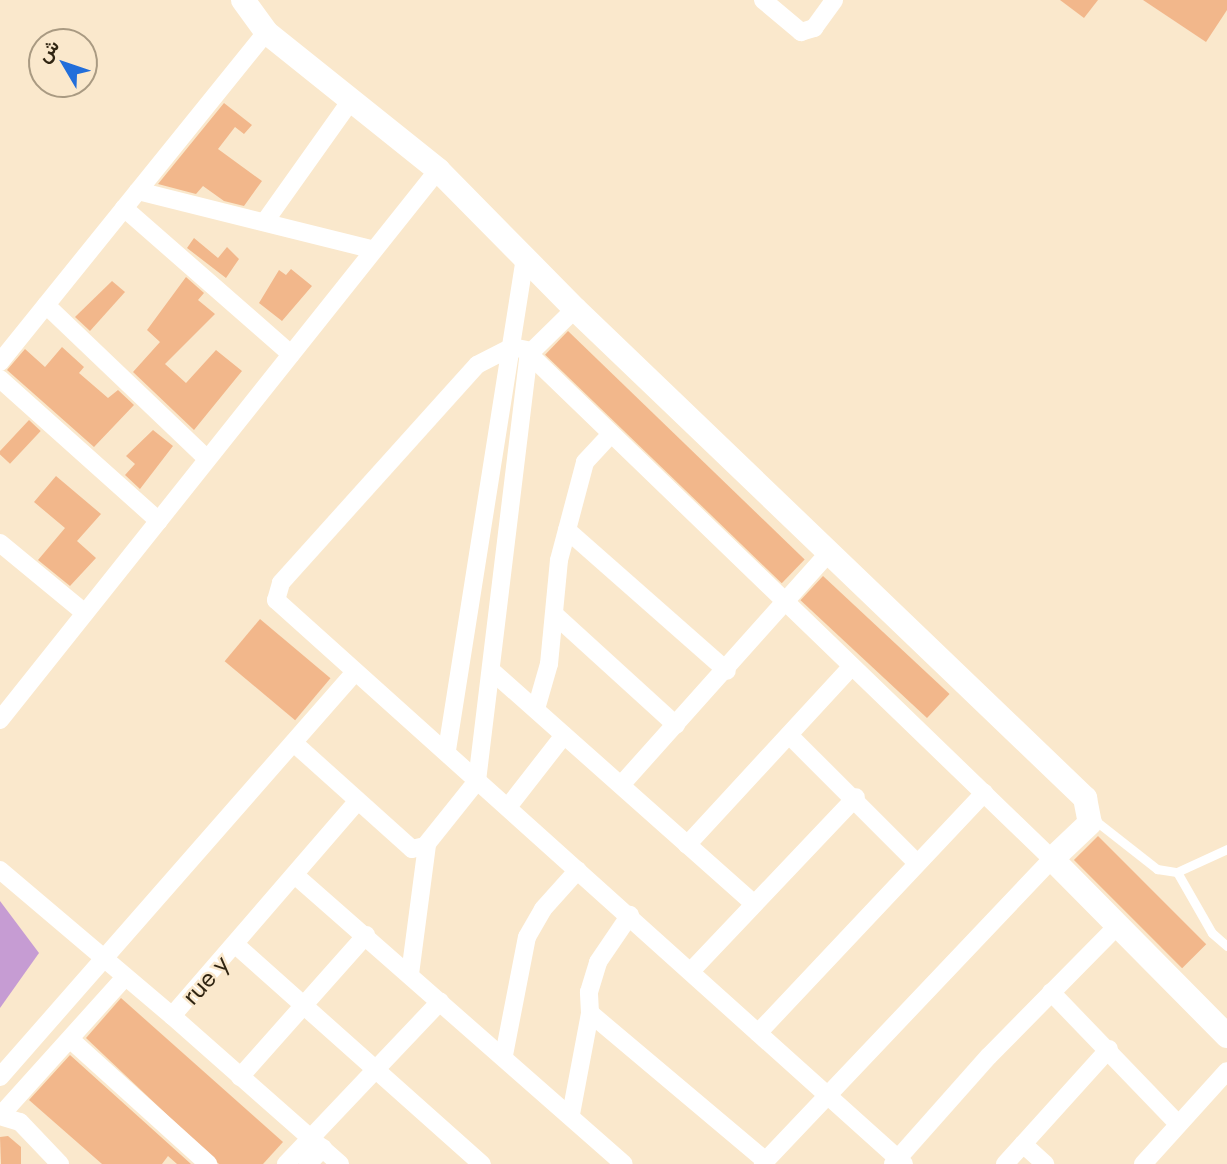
<!DOCTYPE html>
<meta charset="utf-8">
<style>
body{margin:0}
#map{position:relative;width:1227px;height:1164px;overflow:hidden;background:#fae8cc;font-family:"DM Sans",Vazirmatn,sans-serif}
div>[style]{position:absolute}
.forest>*{inset:0;background:#c69cd3}
.building>*{inset:0;background:#f2b78b;transform-origin:0 0}
.lane>*{height:9px;margin:-4.5px;padding:0 4.5px;transform-origin:4.5px;border-radius:4.5px;background:#fff}
.street>*{height:18px;margin:-9px;padding:0 9px;transform-origin:9px;border-radius:9px;background:#fff}
.secondary>*{height:24px;margin:-12px;padding:0 12px;transform-origin:12px;border-radius:12px;background:#fff}
span{translate:-50% -50%;white-space:nowrap;text-align:center;line-height:1.15;-webkit-text-stroke:5px #fae8cc;paint-order:stroke}
.street-label{font-size:24px;color:#302512}
.north{position:absolute;left:28px;top:28px;width:70px;height:70px;box-sizing:border-box;background:#fae8cc;border:2px solid #a99a82;border-radius:50%;rotate:309deg;font-size:19px;font-weight:700;line-height:28px;text-align:center;color:#302512}
.north::after{content:'';display:block;margin:auto;width:24px;height:32px;background:#226eda;clip-path:polygon(50% 0,100% 100%,50% 72%,0 100%)}
</style>
<div id="map">
<div class="forest">
<i style="clip-path:polygon(0 901px,39px 953px,0 1008px)"></i>
</div>
<div class="building">
<i style="clip-path:polygon(1060px 0,1098px 0,1084px 18px)"></i>
<i style="clip-path:polygon(1143px 0,1227px 0,1227px 10px,1206px 42px)"></i>
<i style="clip-path:polygon(224px 103px,252px 125px,244px 134px,235px 127px,218px 149px,262px 181px,244px 206px,224px 201px,203px 186px,196px 194px,158px 184px)"></i>
<i style="clip-path:polygon(194px 238px,218px 258px,227px 247px,239px 259px,226px 278px,187px 248px)"></i>
<i style="clip-path:polygon(291px 269px,312px 286px,282px 321px,259px 303px,279px 270px,286px 275px)"></i>
<i style="clip-path:polygon(186px 277px,204px 293px,198px 300px,215px 314px,165px 364px,186px 383px,216px 350px,242px 371px,194px 430px,133px 372px,160px 342px,147px 330px)"></i>
<i style="clip-path:polygon(112px 281px,125px 292px,90px 331px,75px 317px)"></i>
<i style="left:568px;top:331px;width:329px;height:33px;rotate:44deg"></i>
<i style="clip-path:polygon(62px 347px,84px 367px,79px 373px,108px 398px,118px 390px,134px 405px,94px 447px,7px 370px,25px 349px,45px 367px)"></i>
<i style="left:29px;top:420px;width:16px;height:45px;rotate:43deg"></i>
<i style="clip-path:polygon(153px 430px,173px 446px,140px 489px,125px 475px,135px 464px,126px 456px)"></i>
<i style="clip-path:polygon(56px 476px,101px 514px,77px 541px,96px 558px,70px 586px,38px 560px,65px 528px,34px 502px)"></i>
<i style="left:823px;top:576px;width:173px;height:33px;rotate:43deg"></i>
<i style="left:260px;top:619px;width:92px;height:55px;rotate:40deg"></i>
<i style="left:1098px;top:836px;width:153px;height:34px;rotate:45deg"></i>
<i style="clip-path:polygon(121px 998px,283px 1142px,263px 1164px,219px 1164px,86px 1038px)"></i>
<i style="clip-path:polygon(70px 1055px,191px 1164px,177px 1164px,168px 1156px,162px 1164px,102px 1164px,29px 1100px)"></i>
<i style="clip-path:polygon(8px 1136px,21px 1147px,21px 1164px,1px 1164px,0 1137px)"></i>
</div>
<div class="lane">
<i style="left:1092px;top:818px;width:83px;rotate:38.1deg"></i>
<i style="left:1157px;top:869px;width:20px;rotate:9deg"></i>
<i style="left:1177px;top:872px;width:55px;rotate:-24.7deg"></i>
<i style="left:1177px;top:872px;width:70px;rotate:60.2deg"></i>
<i style="left:1212px;top:933px;width:20px;rotate:41deg"></i>
</div>
<div class="street">
<i style="left:763px;top:0;width:50px;rotate:40.1deg"></i>
<i style="left:801px;top:32px;width:14px;rotate:-17deg"></i>
<i style="left:814px;top:28px;width:34px;rotate:-54deg"></i>
<i style="left:138px;top:191px;width:243px;rotate:14deg"></i>
<i style="left:124px;top:208px;width:222px;rotate:41.2deg"></i>
<i style="left:266px;top:220px;width:145px;rotate:-54.6deg"></i>
<i style="left:46px;top:305px;width:223px;rotate:43.7deg"></i>
<i style="left:532px;top:351px;width:20px;rotate:-169deg"></i>
<i style="left:512px;top:347px;width:39px;rotate:153deg"></i>
<i style="left:477px;top:365px;width:293px;rotate:132deg"></i>
<i style="left:281px;top:583px;width:18px;rotate:106deg"></i>
<i style="left:276px;top:600px;width:844px;rotate:41.93deg"></i>
<i style="left:529px;top:354px;width:727px;rotate:44deg"></i>
<i style="left:1052px;top:859px;width:420px;rotate:133.5deg"></i>
<i style="left:0;top:362px;width:424px;rotate:-51.1deg"></i>
<i style="left:0;top:379px;width:213px;rotate:41.8deg"></i>
<i style="left:567px;top:530px;width:213px;rotate:41.4deg"></i>
<i style="left:0;top:543px;width:110px;rotate:39.5deg"></i>
<i style="left:554px;top:614px;width:165px;rotate:42.3deg"></i>
<i style="left:493px;top:672px;width:349px;rotate:41.6deg"></i>
<i style="left:536px;top:709px;width:47px;rotate:-73.9deg"></i>
<i style="left:549px;top:664px;width:104px;rotate:-84.5deg"></i>
<i style="left:559px;top:560px;width:101px;rotate:-75.1deg"></i>
<i style="left:585px;top:462px;width:38px;rotate:-47deg"></i>
<i style="left:0;top:720px;width:703px;rotate:-51.47deg"></i>
<i style="left:789px;top:735px;width:178px;rotate:45deg"></i>
<i style="left:295px;top:744px;width:157px;rotate:41.9deg"></i>
<i style="left:412px;top:849px;width:13px;rotate:-13deg"></i>
<i style="left:425px;top:846px;width:83px;rotate:-51.3deg"></i>
<i style="left:477px;top:781px;width:430px;rotate:-83.1deg"></i>
<i style="left:529px;top:354px;width:64px;rotate:-44.4deg"></i>
<i style="left:447px;top:750px;width:497px;rotate:-81deg"></i>
<i style="left:621px;top:785px;width:312px;rotate:-48.2deg"></i>
<i style="left:508px;top:807px;width:91px;rotate:-52.1deg"></i>
<i style="left:687px;top:845px;width:243px;rotate:-47.3deg"></i>
<i style="left:0;top:870px;width:226px;rotate:40.3deg"></i>
<i style="left:296px;top:876px;width:436px;rotate:41.3deg"></i>
<i style="left:237px;top:946px;width:328px;rotate:41.7deg"></i>
<i style="left:692px;top:970px;width:238px;rotate:-46.5deg"></i>
<i style="left:410px;top:974px;width:130px;rotate:-82.5deg"></i>
<i style="left:1051px;top:992px;width:183px;rotate:46.1deg"></i>
<i style="left:590px;top:1013px;width:230px;rotate:40.1deg"></i>
<i style="left:758px;top:1033px;width:330px;rotate:-46.7deg"></i>
<i style="left:71px;top:1040px;width:185px;rotate:42.1deg"></i>
<i style="left:504px;top:1055px;width:120px;rotate:-79deg"></i>
<i style="left:527px;top:937px;width:32px;rotate:-60deg"></i>
<i style="left:543px;top:909px;width:52px;rotate:-48.1deg"></i>
<i style="left:0;top:1077px;width:539px;rotate:-48.76deg"></i>
<i style="left:240px;top:1077px;width:190px;rotate:-48.4deg"></i>
<i style="left:571px;top:1114px;width:103px;rotate:-79.3deg"></i>
<i style="left:590px;top:1013px;width:21px;rotate:-93deg"></i>
<i style="left:589px;top:992px;width:31px;rotate:-73deg"></i>
<i style="left:598px;top:962px;width:57px;rotate:-55.8deg"></i>
<i style="left:0;top:1116px;width:187px;rotate:-48deg"></i>
<i style="left:0;top:1116px;width:21px;rotate:17deg"></i>
<i style="left:20px;top:1122px;width:58px;rotate:46.4deg"></i>
<i style="left:1023px;top:1144px;width:30px;rotate:42deg"></i>
<i style="left:286px;top:1164px;width:224px;rotate:-46.5deg"></i>
<i style="left:308px;top:1164px;width:22px;rotate:-47deg"></i>
<i style="left:340px;top:1164px;width:224px;rotate:-138.6deg"></i>
<i style="left:172px;top:1016px;width:281px;rotate:-49.2deg"></i>
<i style="left:893px;top:1164px;width:144px;rotate:-48.4deg"></i>
<i style="left:989px;top:1056px;width:185px;rotate:-45.4deg"></i>
<i style="left:1005px;top:1164px;width:155px;rotate:-47.9deg"></i>
<i style="left:1143px;top:1164px;width:125px;rotate:-47.9deg"></i>
</div>
<div class="secondary">
<i style="left:243px;top:0;width:39px;rotate:54deg"></i>
<i style="left:266px;top:32px;width:221px;rotate:38.7deg"></i>
<i style="left:438px;top:170px;width:195px;rotate:45.4deg"></i>
<i style="left:575px;top:309px;width:707px;rotate:43.8deg"></i>
<i style="left:1085px;top:798px;width:25px;rotate:79deg"></i>
<i style="left:1090px;top:823px;width:52px;rotate:136.5deg"></i>
<i style="left:1052px;top:859px;width:249px;rotate:45.3deg"></i>
</div>
<div class="street-label">
<span style="left:206px;top:980px;rotate:-48deg">rue y</span>
</div>
<div class="north">ش</div>
</div>
